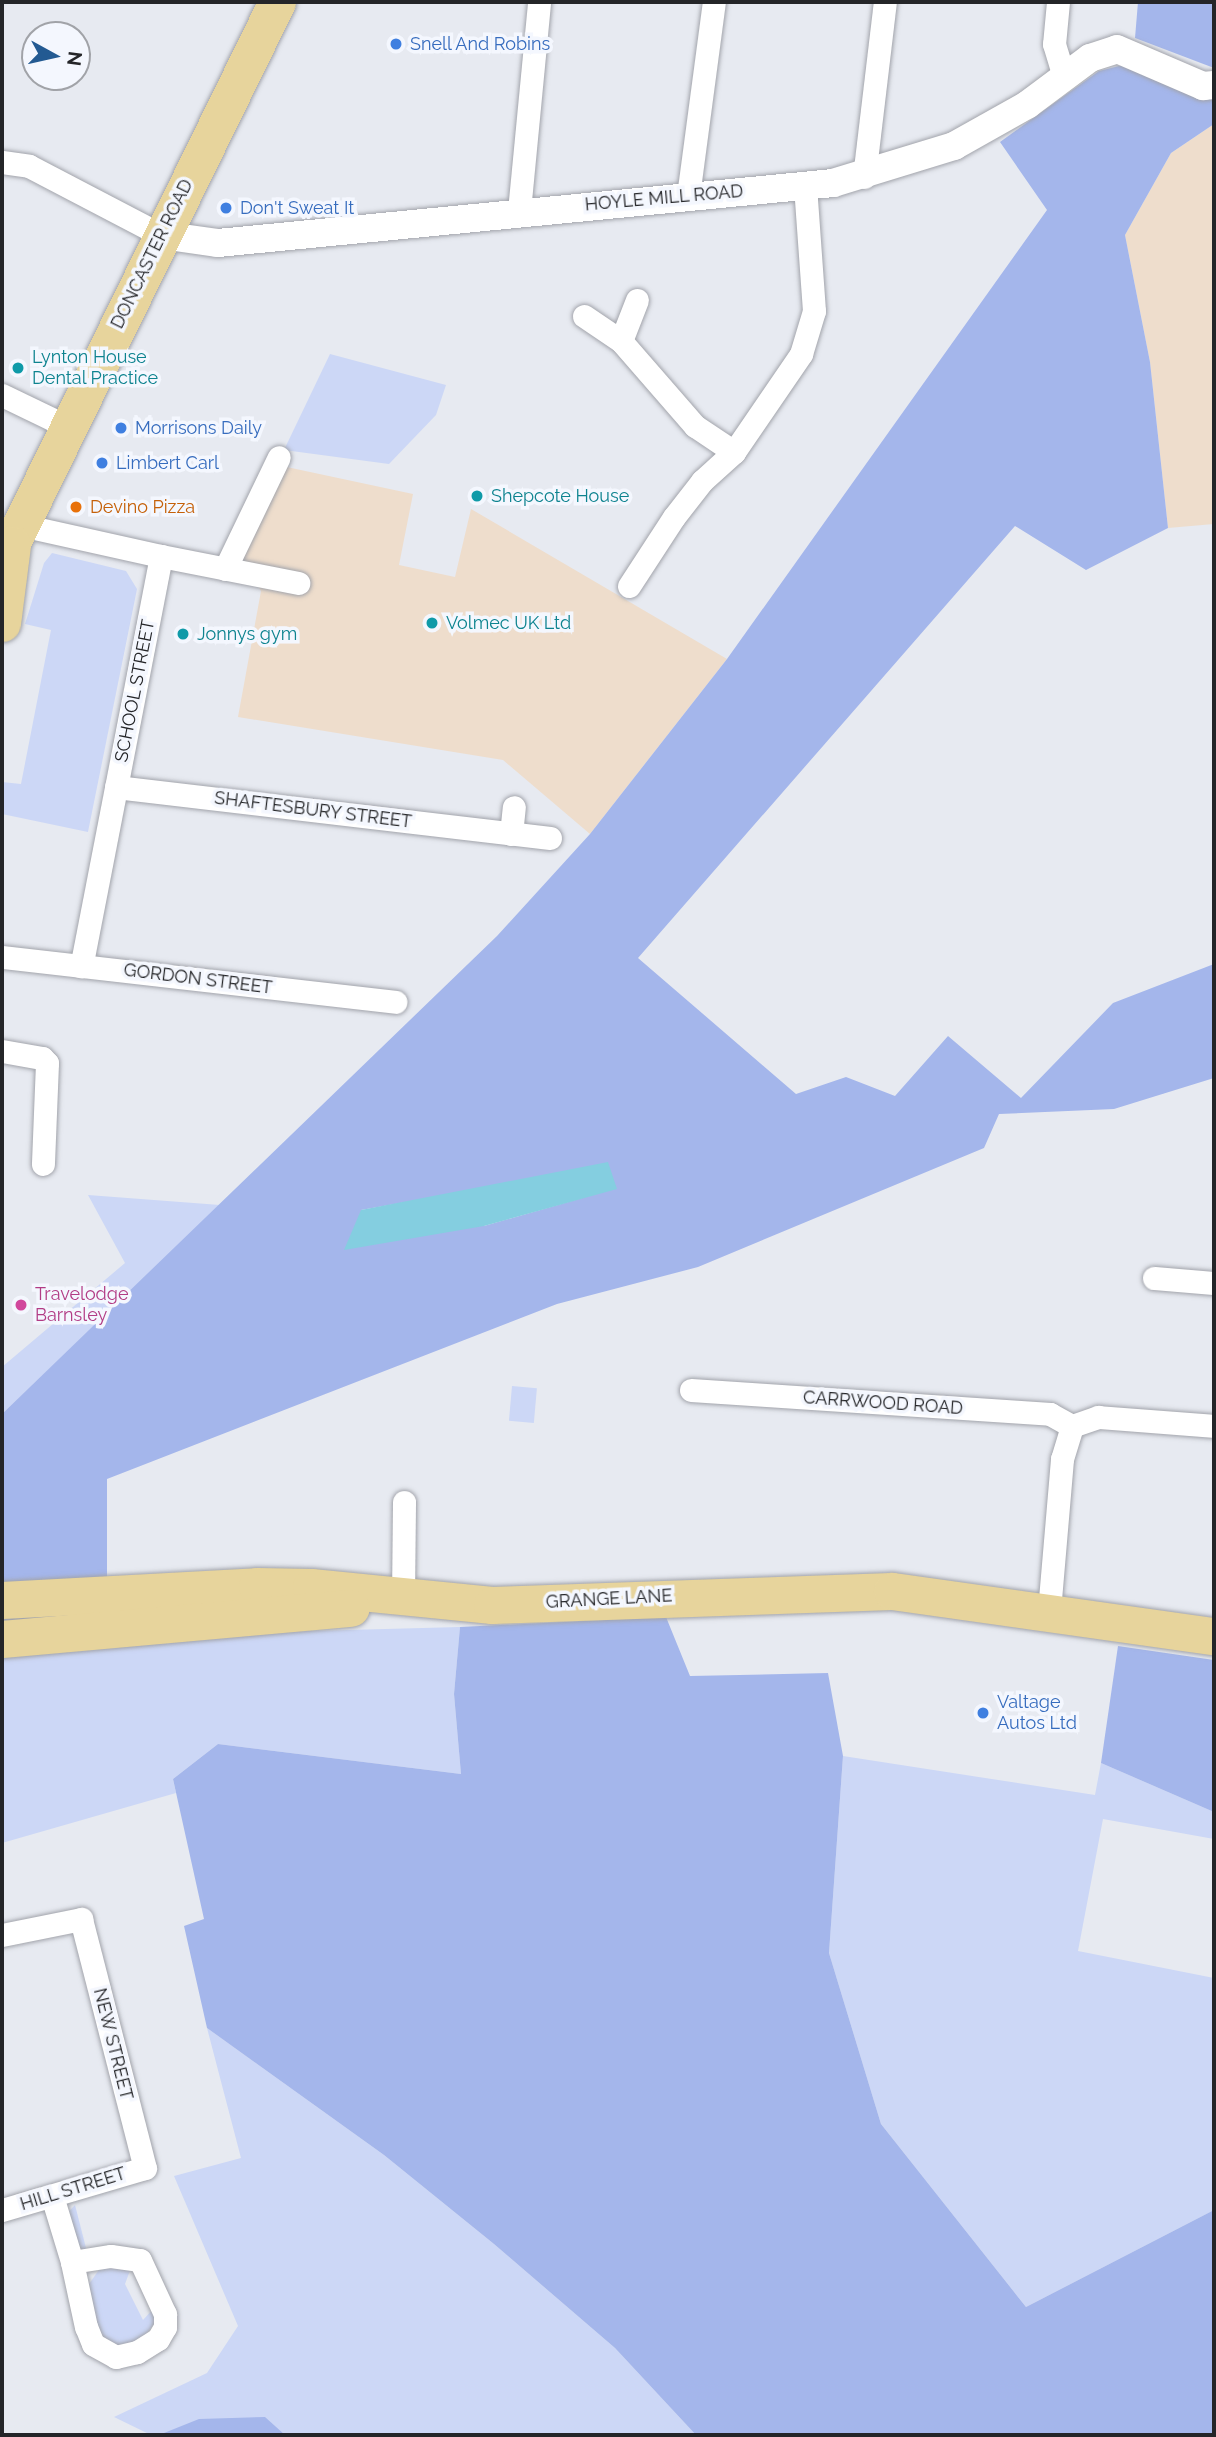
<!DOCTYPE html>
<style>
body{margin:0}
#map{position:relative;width:1216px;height:2437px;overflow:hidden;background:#e7eaf1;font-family:Raleway,sans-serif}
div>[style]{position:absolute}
.industrial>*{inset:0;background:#edc}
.green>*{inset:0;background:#ccd7f6;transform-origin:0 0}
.forest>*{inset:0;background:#a4b6eb}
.water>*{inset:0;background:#84cee0}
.roads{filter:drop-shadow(0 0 2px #a2a4ab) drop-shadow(0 0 2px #a2a4ab)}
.minor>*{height:23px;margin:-11.5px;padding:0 11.5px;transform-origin:11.5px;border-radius:11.5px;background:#fff}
.tertiary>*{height:28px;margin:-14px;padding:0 14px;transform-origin:14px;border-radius:14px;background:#fff}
.trunk>*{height:37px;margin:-18.5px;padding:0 18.5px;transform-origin:18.5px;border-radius:18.5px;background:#e7d49c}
.dots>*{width:19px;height:19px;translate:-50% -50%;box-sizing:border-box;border:4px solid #f4f7fe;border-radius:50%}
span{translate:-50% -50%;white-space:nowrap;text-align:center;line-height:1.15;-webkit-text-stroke:7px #f4f7fe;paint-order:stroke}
.shop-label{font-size:18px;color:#366cbe}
.left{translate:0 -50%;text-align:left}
.street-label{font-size:18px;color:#242528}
.culture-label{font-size:18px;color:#0d838f}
.food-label{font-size:18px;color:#c56008}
.hotel-label{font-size:18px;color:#b23c85}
.frame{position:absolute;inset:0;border:4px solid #242528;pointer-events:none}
.north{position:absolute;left:21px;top:21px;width:70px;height:70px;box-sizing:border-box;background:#f4f7fe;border:2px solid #a1a3a8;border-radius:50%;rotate:98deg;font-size:19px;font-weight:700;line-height:28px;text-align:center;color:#242528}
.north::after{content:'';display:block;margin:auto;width:24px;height:32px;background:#235a92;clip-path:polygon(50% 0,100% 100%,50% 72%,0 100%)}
</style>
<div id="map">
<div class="industrial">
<i style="clip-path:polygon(1214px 124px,1214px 524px,1168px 528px,1150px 362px,1125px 235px,1171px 153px)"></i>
<i style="clip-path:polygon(282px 466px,413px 494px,399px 565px,455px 577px,471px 509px,727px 659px,590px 834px,503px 760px,238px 717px,261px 591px,240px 558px)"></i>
</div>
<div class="green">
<i style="clip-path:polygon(330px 354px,446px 385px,436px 415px,389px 464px,284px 450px)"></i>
<i style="clip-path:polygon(52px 553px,126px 571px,137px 589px,88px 832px,2px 814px,2px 782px,21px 784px,49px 640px,51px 630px,25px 624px,44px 563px)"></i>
<i style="clip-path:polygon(88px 1195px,220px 1205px,2px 1414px,2px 1367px,125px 1263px)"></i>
<i style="left:512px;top:1386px;width:25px;height:35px;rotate:5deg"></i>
<i style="clip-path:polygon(460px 1627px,454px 1694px,461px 1774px,218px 1744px,173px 1779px,176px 1793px,2px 1843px,2px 1654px,196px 1634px)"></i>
<i style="clip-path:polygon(843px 1756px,1095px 1795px,1101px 1763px,1214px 1812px,1214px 1839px,1103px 1819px,1078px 1951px,1214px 1978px,1214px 2210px,1026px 2307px,881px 2124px,829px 1953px)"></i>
<i style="clip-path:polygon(207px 2028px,384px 2155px,494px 2244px,615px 2348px,696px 2435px,151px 2435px,114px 2417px,207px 2373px,238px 2326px,174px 2176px,241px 2158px)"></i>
<i style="clip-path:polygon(75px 2205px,87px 2252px,78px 2250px,67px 2214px)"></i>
<i style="clip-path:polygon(101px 2267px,131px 2268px,125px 2284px,143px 2320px,154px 2308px,156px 2321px,140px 2342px,113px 2346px,98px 2334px,89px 2284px)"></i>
</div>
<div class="forest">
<i style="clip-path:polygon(1138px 2px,1214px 2px,1214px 68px,1135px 38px)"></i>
<i style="clip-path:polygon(evenodd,1127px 64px,1214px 99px,1214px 124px,1171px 153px,1125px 235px,1150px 362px,1168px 528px,1086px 570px,1015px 526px,638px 958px,796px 1094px,846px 1077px,895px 1096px,948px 1036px,1021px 1098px,1113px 1003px,1214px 964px,1214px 1078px,1114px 1109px,999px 1114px,984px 1148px,698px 1267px,557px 1304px,107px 1479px,107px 1586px,2px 1586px,2px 1414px,497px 936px,590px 834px,727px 659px,1047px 210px,1000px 142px,1099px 71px,1127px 64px,485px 1188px,617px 1188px,484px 1226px,361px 1210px,485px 1188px)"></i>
<i style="clip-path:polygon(666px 1617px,690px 1676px,828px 1673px,843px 1756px,829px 1953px,881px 2124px,1026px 2307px,1214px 2210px,1214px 2435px,696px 2435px,615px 2348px,494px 2244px,384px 2155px,207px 2028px,184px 1926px,204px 1919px,173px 1779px,218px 1744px,461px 1774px,454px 1694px,460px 1627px)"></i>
<i style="clip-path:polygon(1118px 1646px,1214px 1660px,1214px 1812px,1101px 1763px)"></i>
<i style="clip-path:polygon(265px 2417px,285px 2435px,159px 2435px,199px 2419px)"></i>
</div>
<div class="water">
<i style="clip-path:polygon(608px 1162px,617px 1189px,484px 1226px,344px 1250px,361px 1210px)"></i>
</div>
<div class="roads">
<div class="minor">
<i style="left:1058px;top:2px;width:42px;rotate:95.4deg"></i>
<i style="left:1054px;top:44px;width:34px;rotate:73deg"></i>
<i style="left:2px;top:162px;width:27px;rotate:8deg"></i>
<i style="left:29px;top:166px;width:149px;rotate:27.6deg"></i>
<i style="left:864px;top:177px;width:176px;rotate:-83.2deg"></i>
<i style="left:688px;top:196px;width:196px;rotate:-82.4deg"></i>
<i style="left:519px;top:211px;width:210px;rotate:-84.5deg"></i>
<i style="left:584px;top:316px;width:45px;rotate:34deg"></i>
<i style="left:621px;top:341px;width:113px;rotate:49deg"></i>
<i style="left:695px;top:426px;width:47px;rotate:33.7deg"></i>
<i style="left:621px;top:341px;width:44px;rotate:-68.7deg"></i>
<i style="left:2px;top:395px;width:71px;rotate:25.8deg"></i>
<i style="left:21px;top:525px;width:143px;rotate:12.5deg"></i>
<i style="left:161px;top:556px;width:418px;rotate:101deg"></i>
<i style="left:161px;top:556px;width:140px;rotate:11.1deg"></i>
<i style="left:225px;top:569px;width:124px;rotate:-64.3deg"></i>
<i style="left:629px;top:586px;width:82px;rotate:-56.9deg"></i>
<i style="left:674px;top:517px;width:46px;rotate:-52.1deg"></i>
<i style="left:702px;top:481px;width:43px;rotate:-42.2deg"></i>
<i style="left:734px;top:452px;width:119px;rotate:-55.6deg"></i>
<i style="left:801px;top:354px;width:45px;rotate:-73.2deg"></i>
<i style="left:814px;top:311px;width:125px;rotate:-94.1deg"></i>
<i style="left:116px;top:787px;width:437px;rotate:6.7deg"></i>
<i style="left:511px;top:834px;width:27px;rotate:-84deg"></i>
<i style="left:2px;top:957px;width:396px;rotate:6.5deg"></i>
<i style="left:2px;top:1051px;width:41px;rotate:9.9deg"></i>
<i style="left:42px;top:1058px;width:7px;rotate:45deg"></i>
<i style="left:47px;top:1063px;width:101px;rotate:92.3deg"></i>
<i style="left:1154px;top:1278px;width:60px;rotate:4.8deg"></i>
<i style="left:691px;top:1390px;width:360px;rotate:3.8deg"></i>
<i style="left:1050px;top:1414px;width:25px;rotate:29deg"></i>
<i style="left:403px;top:1598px;width:96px;rotate:-89.4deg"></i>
<i style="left:1049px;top:1611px;width:153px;rotate:-85.1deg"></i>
<i style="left:1062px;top:1459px;width:34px;rotate:-73deg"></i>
<i style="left:1072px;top:1426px;width:28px;rotate:-19deg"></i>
<i style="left:1098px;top:1417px;width:116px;rotate:4.4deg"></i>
<i style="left:2px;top:1935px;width:81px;rotate:-11.4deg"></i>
<i style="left:81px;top:1919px;width:257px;rotate:75.6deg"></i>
<i style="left:145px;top:2168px;width:149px;rotate:163.6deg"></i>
<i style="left:52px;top:2196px;width:69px;rotate:73.1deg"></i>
<i style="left:72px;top:2262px;width:39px;rotate:-9deg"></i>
<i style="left:111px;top:2256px;width:29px;rotate:8deg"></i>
<i style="left:140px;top:2260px;width:60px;rotate:65.2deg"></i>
<i style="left:165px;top:2314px;width:13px;rotate:90deg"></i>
<i style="left:165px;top:2327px;width:14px;rotate:120deg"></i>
<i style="left:158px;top:2339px;width:25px;rotate:148deg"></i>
<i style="left:137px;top:2352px;width:22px;rotate:167deg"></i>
<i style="left:116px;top:2357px;width:26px;rotate:-151deg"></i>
<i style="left:93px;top:2344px;width:18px;rotate:-112deg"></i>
<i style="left:86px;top:2327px;width:66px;rotate:-102.2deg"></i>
</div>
<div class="tertiary">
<i style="left:161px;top:235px;width:58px;rotate:8deg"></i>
<i style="left:218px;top:243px;width:618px;rotate:-5.57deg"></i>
<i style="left:833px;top:183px;width:127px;rotate:-17deg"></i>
<i style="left:954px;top:146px;width:84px;rotate:-29.3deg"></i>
<i style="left:1027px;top:105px;width:79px;rotate:-36.7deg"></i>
<i style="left:1090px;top:58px;width:28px;rotate:-18deg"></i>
<i style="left:1117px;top:49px;width:94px;rotate:23.3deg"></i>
<i style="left:1203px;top:86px;width:11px;rotate:-5deg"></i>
</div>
<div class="trunk">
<i style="left:2px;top:563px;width:625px;rotate:-63.89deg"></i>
<i style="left:2px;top:623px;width:79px;rotate:-82.7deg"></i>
<i style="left:2px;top:1600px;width:255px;rotate:-3.1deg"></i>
<i style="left:257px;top:1586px;width:54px;rotate:1.1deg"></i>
<i style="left:311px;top:1587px;width:182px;rotate:5.7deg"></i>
<i style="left:492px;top:1605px;width:400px;rotate:-2deg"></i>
<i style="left:892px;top:1591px;width:325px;rotate:8deg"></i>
<i style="left:2px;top:1639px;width:350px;rotate:-5.1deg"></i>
</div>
</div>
<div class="dots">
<i style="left:396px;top:44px;background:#3f7fe0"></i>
<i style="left:226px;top:208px;background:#3f7fe0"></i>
<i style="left:18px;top:368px;background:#0f9aa8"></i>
<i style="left:121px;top:428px;background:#3f7fe0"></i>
<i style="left:102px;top:463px;background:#3f7fe0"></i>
<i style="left:477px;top:496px;background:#0f9aa8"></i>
<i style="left:76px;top:507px;background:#e8710a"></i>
<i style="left:432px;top:623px;background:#0f9aa8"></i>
<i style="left:183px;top:634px;background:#0f9aa8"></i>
<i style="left:21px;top:1305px;background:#d1479c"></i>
<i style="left:983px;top:1713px;background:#3f7fe0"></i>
</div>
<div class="shop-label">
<span class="left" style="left:410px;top:44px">Snell And Robins</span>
<span class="left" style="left:240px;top:208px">Don't Sweat It</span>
<span class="left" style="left:135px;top:428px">Morrisons Daily</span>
<span class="left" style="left:116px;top:463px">Limbert Carl</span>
<span class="left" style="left:997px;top:1713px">Valtage<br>Autos Ltd</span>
</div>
<div class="street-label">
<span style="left:664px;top:198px;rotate:-5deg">HOYLE MILL ROAD</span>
<span style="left:152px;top:254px;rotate:-64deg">DONCASTER ROAD</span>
<span style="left:135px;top:691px;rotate:-79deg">SCHOOL STREET</span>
<span style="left:313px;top:810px;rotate:7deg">SHAFTESBURY STREET</span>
<span style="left:198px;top:979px;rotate:7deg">GORDON STREET</span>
<span style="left:883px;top:1403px;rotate:4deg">CARRWOOD ROAD</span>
<span style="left:609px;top:1599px;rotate:-3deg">GRANGE LANE</span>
<span style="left:113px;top:2044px;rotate:76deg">NEW STREET</span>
<span style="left:73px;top:2189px;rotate:-17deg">HILL STREET</span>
</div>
<div class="culture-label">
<span class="left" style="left:32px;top:368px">Lynton House<br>Dental Practice</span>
<span class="left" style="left:491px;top:496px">Shepcote House</span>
<span class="left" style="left:446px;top:623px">Volmec UK Ltd</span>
<span class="left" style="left:197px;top:634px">Jonnys gym</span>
</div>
<div class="food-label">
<span class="left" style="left:90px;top:507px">Devino Pizza</span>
</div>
<div class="hotel-label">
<span class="left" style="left:35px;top:1305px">Travelodge<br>Barnsley</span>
</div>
<div class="frame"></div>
<div class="north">N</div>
</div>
